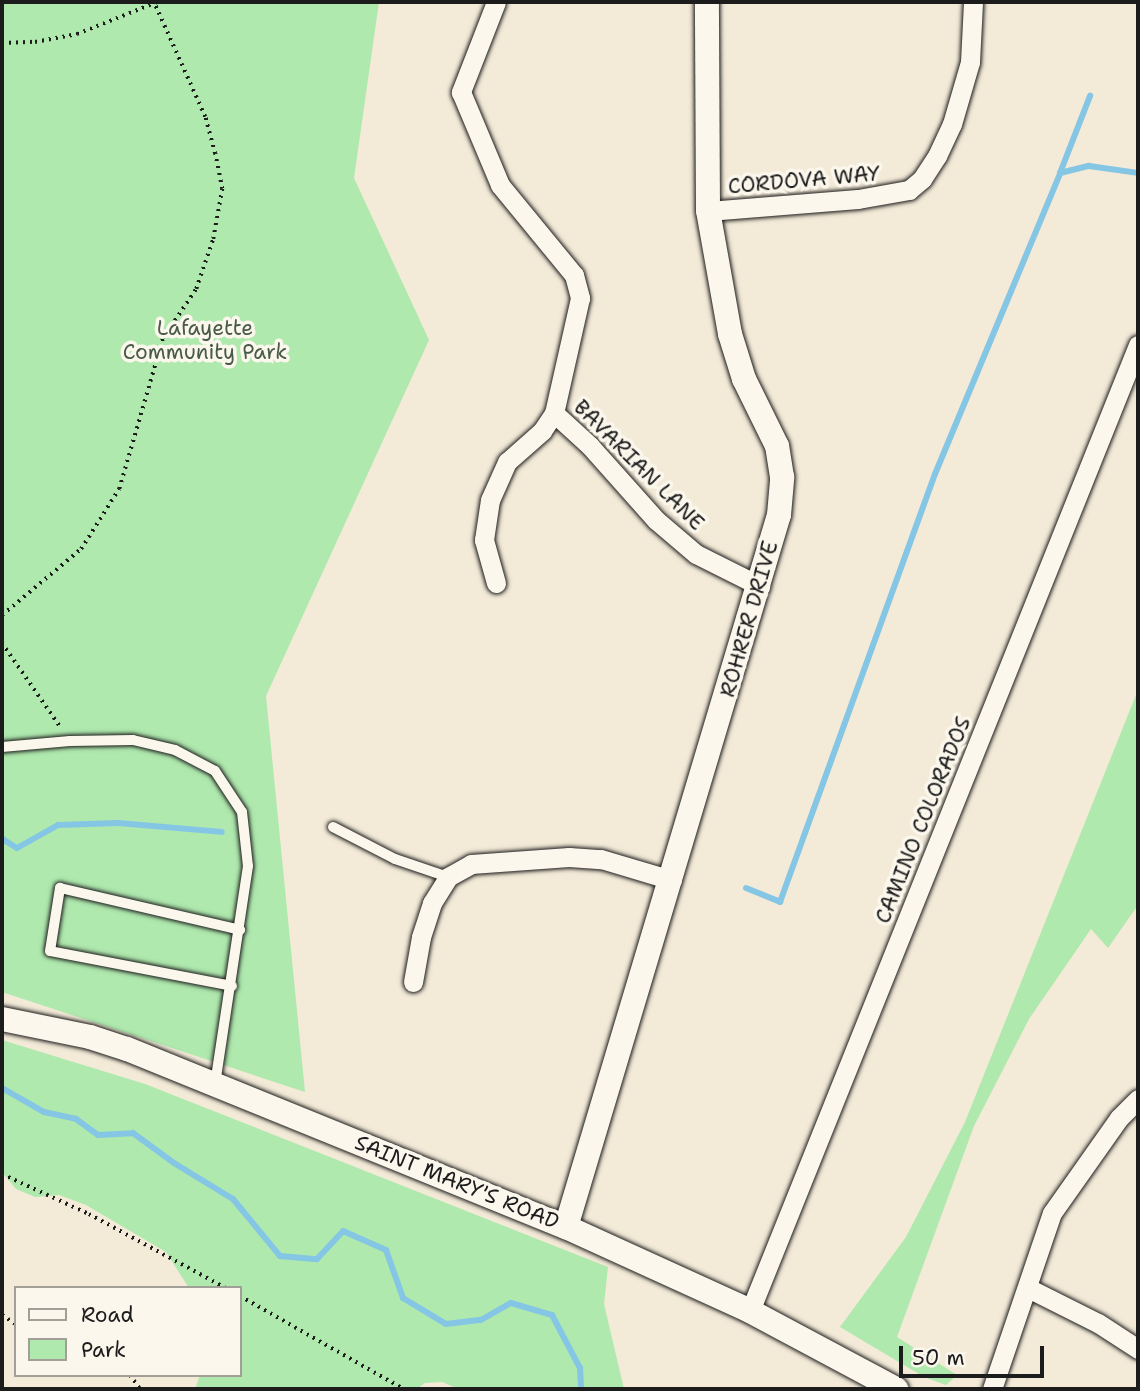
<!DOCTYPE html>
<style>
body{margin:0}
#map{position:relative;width:1140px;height:1391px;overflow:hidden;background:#f3ead8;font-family:"Shantell Sans",sans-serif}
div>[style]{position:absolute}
.green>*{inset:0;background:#afe9ae}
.stream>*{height:6px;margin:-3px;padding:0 3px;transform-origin:3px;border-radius:3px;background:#85c6e5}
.path>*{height:3.5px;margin-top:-1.75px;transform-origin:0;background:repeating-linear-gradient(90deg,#1c1c1c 0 2px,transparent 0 7px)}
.roads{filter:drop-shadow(0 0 2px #1c1c1c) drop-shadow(0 0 2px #1c1c1c)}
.service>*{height:10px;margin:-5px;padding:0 5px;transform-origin:5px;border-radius:5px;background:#fbf7ec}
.minor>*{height:19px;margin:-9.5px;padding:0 9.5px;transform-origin:9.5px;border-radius:9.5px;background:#fbf7ec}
.tertiary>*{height:24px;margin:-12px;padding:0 12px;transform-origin:12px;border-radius:12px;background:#fbf7ec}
span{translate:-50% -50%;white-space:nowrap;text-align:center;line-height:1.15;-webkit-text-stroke:7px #fbf7ec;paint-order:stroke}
.street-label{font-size:21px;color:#1c1c1c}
.park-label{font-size:21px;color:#485a48}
.frame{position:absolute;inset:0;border:4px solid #1c1c1c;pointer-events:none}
.legend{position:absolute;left:14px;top:1286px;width:228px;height:91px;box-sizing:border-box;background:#fbf7ec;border:2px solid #a29f99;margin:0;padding:9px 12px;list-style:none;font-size:21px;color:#1c1c1c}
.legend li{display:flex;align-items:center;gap:14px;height:35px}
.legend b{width:35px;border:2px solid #a29f99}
.scale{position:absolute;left:899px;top:1346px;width:145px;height:32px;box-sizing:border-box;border:4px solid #1c1c1c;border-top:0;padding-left:9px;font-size:21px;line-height:24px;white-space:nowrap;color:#1c1c1c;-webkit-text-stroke:5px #fbf7ec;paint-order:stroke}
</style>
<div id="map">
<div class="green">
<i style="clip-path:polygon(2px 2px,379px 2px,354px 178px,429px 340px,266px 696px,305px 1092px,2px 992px)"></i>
<i style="clip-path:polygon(1138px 690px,1138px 905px,1108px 948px,1091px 929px,1029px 1019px,974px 1126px,897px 1337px,957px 1375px,946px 1385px,924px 1377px,840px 1327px,906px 1237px,965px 1122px)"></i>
<i style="clip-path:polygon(2px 1040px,145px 1084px,608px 1267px,604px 1304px,624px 1389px,459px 1389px,442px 1382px,425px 1383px,417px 1389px,195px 1389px,200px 1375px,240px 1375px,240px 1288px,189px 1288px,166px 1252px,86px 1205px,59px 1195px,35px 1197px,16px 1189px,2px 1172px)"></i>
</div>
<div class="stream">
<i style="left:1060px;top:173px;width:83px;rotate:-68.7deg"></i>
<i style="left:2px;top:842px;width:3px;rotate:-45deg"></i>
<i style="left:4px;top:840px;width:15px;rotate:32deg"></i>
<i style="left:17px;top:848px;width:47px;rotate:-29.3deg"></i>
<i style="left:58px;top:825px;width:60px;rotate:-1.9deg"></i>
<i style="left:118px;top:823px;width:104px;rotate:4.9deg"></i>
<i style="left:746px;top:888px;width:37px;rotate:22deg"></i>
<i style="left:780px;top:902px;width:455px;rotate:-70.1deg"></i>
<i style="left:935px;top:474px;width:326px;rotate:-67.4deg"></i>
<i style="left:1060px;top:173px;width:30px;rotate:-14deg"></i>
<i style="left:1089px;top:166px;width:49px;rotate:8.1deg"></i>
<i style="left:2px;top:1088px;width:48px;rotate:29.7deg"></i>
<i style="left:44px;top:1112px;width:33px;rotate:12deg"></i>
<i style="left:76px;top:1119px;width:27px;rotate:36deg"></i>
<i style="left:98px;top:1135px;width:35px;rotate:-3deg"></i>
<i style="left:133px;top:1133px;width:51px;rotate:36.2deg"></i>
<i style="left:174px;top:1163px;width:69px;rotate:31.4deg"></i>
<i style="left:233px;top:1199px;width:74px;rotate:50.5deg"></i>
<i style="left:280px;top:1256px;width:37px;rotate:5deg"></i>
<i style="left:317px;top:1259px;width:38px;rotate:-47deg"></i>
<i style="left:343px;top:1231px;width:47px;rotate:23.8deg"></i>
<i style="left:386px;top:1250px;width:51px;rotate:70.5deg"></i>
<i style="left:403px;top:1298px;width:50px;rotate:31.2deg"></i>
<i style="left:446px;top:1324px;width:35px;rotate:-7deg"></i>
<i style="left:481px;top:1320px;width:34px;rotate:-30deg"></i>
<i style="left:511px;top:1303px;width:43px;rotate:16.3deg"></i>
<i style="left:552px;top:1315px;width:60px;rotate:62.2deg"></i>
<i style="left:580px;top:1368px;width:21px;rotate:87deg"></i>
</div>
<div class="path">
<i style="left:2px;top:43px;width:33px;rotate:-2deg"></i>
<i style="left:35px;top:42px;width:43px;rotate:-10.8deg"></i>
<i style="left:77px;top:34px;width:86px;rotate:-21.8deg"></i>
<i style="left:2px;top:615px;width:103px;rotate:-39.9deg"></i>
<i style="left:81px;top:549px;width:71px;rotate:-57.7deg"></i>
<i style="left:119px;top:489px;width:157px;rotate:-73.8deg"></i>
<i style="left:163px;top:338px;width:59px;rotate:-56deg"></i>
<i style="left:196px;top:289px;width:53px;rotate:-71.2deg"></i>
<i style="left:213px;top:239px;width:51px;rotate:-79.8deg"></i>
<i style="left:222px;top:189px;width:36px;rotate:-101deg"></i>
<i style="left:215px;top:154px;width:38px;rotate:-105deg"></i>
<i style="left:205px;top:117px;width:123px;rotate:-114.1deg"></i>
<i style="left:2px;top:643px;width:103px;rotate:55.2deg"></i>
<i style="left:2px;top:1174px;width:96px;rotate:24.7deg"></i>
<i style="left:89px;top:1214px;width:156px;rotate:28.4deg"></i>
<i style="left:240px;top:1296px;width:189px;rotate:29.6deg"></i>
<i style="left:2px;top:1315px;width:17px;rotate:33deg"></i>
<i style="left:130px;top:1375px;width:17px;rotate:54deg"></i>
</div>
<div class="roads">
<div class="service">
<i style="left:2px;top:747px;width:68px;rotate:-5deg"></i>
<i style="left:70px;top:741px;width:63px;rotate:-0.9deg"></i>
<i style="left:133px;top:740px;width:43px;rotate:13.4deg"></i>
<i style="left:175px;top:750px;width:45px;rotate:27.7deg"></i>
<i style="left:215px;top:771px;width:49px;rotate:56.6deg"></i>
<i style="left:242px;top:812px;width:54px;rotate:83.7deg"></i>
<i style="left:248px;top:866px;width:220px;rotate:98.6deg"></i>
<i style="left:333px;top:827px;width:70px;rotate:27.3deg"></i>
<i style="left:395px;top:859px;width:56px;rotate:18.8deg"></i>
<i style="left:232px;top:986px;width:185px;rotate:-169.1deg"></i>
<i style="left:50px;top:951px;width:64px;rotate:-81deg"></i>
<i style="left:60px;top:888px;width:185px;rotate:13.1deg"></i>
</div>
<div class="minor">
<i style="left:496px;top:2px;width:97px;rotate:111.3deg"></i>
<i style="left:461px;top:92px;width:101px;rotate:67.2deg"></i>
<i style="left:500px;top:185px;width:117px;rotate:50.6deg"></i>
<i style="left:574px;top:275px;width:24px;rotate:75deg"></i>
<i style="left:580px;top:298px;width:118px;rotate:102.7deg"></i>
<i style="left:554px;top:413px;width:49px;rotate:42.5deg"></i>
<i style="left:590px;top:446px;width:99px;rotate:48.3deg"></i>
<i style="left:656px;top:520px;width:52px;rotate:40.4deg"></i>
<i style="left:696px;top:554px;width:72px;rotate:26.6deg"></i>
<i style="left:708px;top:211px;width:150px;rotate:-4.6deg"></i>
<i style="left:858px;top:199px;width:52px;rotate:-10deg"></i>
<i style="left:909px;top:190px;width:17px;rotate:-40deg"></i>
<i style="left:922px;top:179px;width:27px;rotate:-57deg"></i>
<i style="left:937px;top:156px;width:35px;rotate:-65deg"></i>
<i style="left:952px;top:124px;width:65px;rotate:-73.8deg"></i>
<i style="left:970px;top:62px;width:60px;rotate:-87.1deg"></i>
<i style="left:496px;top:583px;width:45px;rotate:-105.6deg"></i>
<i style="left:484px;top:540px;width:40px;rotate:-81.5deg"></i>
<i style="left:490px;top:500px;width:42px;rotate:-65.9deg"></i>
<i style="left:507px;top:462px;width:47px;rotate:-41.5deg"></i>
<i style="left:542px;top:431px;width:22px;rotate:-56deg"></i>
<i style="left:413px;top:982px;width:46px;rotate:-79.9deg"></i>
<i style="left:421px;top:937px;width:36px;rotate:-72deg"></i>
<i style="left:432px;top:903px;width:31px;rotate:-58deg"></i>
<i style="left:448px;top:877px;width:26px;rotate:-29deg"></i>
<i style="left:471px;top:864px;width:98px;rotate:-4.1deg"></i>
<i style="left:569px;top:857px;width:32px;rotate:4deg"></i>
<i style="left:601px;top:859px;width:74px;rotate:16.5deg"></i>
<i style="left:1028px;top:1288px;width:78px;rotate:26.6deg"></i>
<i style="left:1098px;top:1323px;width:48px;rotate:33deg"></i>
<i style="left:750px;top:1311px;width:1041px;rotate:-68.12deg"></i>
<i style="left:992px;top:1389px;width:186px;rotate:-71.2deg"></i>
<i style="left:1052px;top:1213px;width:116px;rotate:-54.8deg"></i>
<i style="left:1119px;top:1118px;width:27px;rotate:-45deg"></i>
</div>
<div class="tertiary">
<i style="left:2px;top:1019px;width:90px;rotate:11.6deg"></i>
<i style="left:90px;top:1037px;width:39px;rotate:18deg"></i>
<i style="left:127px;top:1049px;width:474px;rotate:22.1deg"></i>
<i style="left:566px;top:1227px;width:202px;rotate:24.5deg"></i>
<i style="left:750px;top:1311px;width:166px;rotate:28.1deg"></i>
<i style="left:566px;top:1227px;width:743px;rotate:-73.35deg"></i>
<i style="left:779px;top:515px;width:38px;rotate:-85deg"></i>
<i style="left:782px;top:477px;width:31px;rotate:-99deg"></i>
<i style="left:777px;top:446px;width:75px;rotate:-116.2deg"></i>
<i style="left:744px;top:379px;width:47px;rotate:-107.3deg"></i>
<i style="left:730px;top:334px;width:125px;rotate:-100.1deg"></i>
<i style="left:708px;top:211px;width:209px;rotate:-90.3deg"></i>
</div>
</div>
<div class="street-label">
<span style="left:804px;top:180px;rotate:-5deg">CORDOVA WAY</span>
<span style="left:639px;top:465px;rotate:45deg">BAVARIAN LANE</span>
<span style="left:749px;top:619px;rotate:-74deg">ROHRER DRIVE</span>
<span style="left:923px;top:820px;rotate:-68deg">CAMINO COLORADOS</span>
<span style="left:457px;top:1182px;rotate:22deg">SAINT MARY'S ROAD</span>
</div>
<div class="park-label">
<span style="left:205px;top:340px">Lafayette<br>Community Park</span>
</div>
<div class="frame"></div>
<ul class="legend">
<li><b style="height:9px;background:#fbf7ec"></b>Road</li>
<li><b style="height:19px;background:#afe9ae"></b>Park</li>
</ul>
<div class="scale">50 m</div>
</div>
